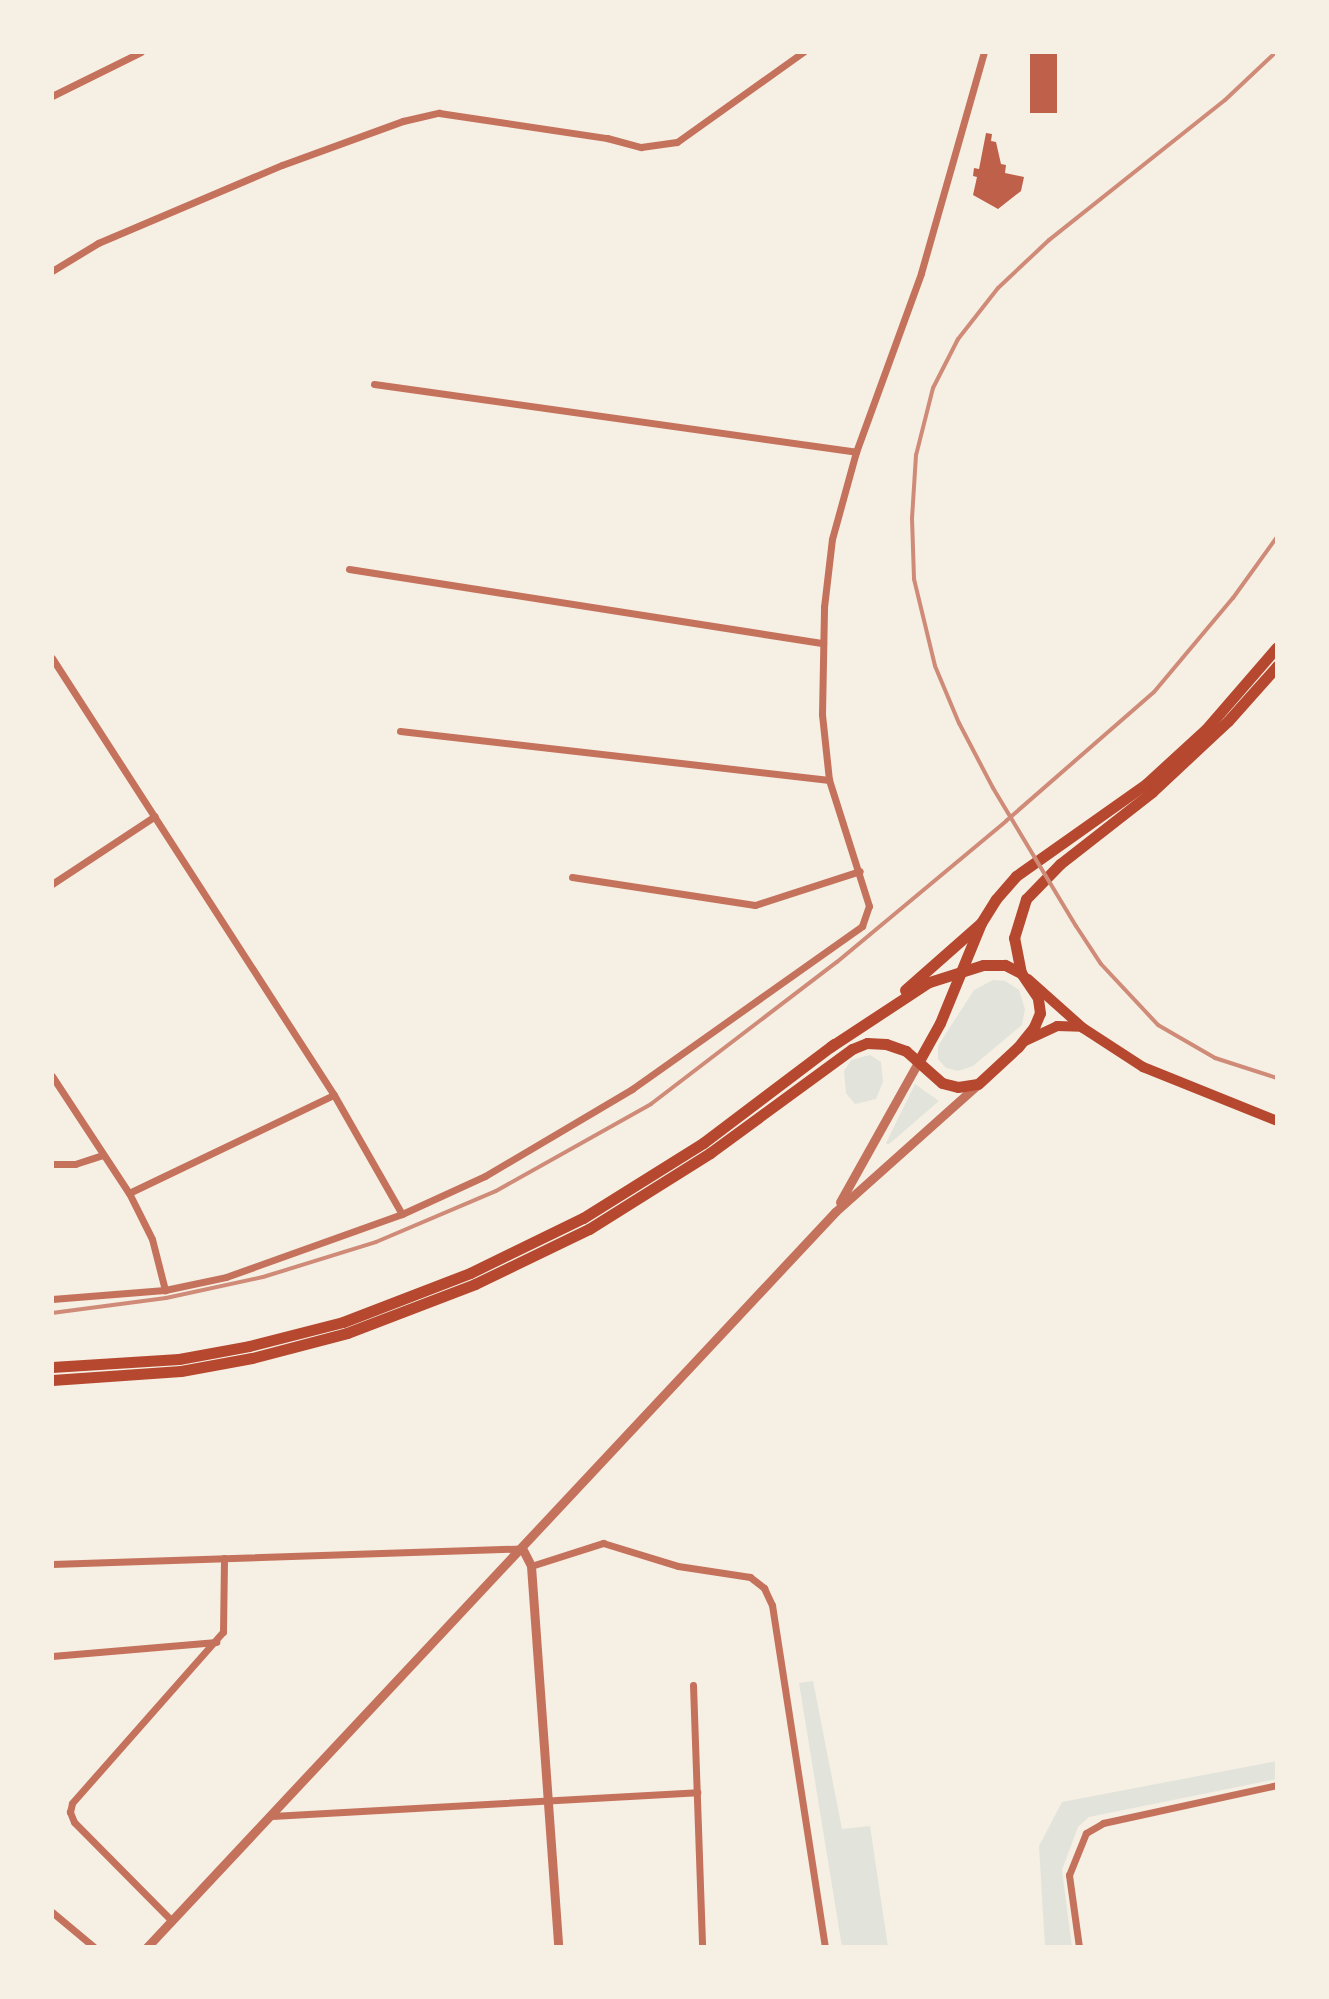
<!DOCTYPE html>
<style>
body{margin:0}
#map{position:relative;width:1329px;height:1999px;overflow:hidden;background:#f6efe4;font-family:Roboto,sans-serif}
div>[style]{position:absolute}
.green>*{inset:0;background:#e2e4dc}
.building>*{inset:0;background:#bf614a;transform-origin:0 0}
.minor>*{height:7px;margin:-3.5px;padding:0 3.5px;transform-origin:3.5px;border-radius:3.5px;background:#c5725c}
.tertiary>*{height:9px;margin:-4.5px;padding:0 4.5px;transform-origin:4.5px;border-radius:4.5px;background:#c5725c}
.secondary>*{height:10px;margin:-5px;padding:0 5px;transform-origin:5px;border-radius:5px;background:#b5482f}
.primary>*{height:11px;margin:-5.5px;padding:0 5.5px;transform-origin:5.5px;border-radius:5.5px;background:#b5482f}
.rail>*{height:4px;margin:-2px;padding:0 2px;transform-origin:2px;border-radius:2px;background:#cf8b77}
span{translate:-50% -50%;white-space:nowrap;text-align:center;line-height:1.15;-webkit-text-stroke:6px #f6efe4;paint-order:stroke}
.frame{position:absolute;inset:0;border:54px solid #f6efe4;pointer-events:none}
</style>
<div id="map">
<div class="green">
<i style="clip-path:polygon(993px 980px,1005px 981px,1019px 990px,1025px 1009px,1022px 1025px,973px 1066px,958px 1071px,946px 1068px,938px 1059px,938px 1046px,974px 990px)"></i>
<i style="clip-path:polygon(870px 1055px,881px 1062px,883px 1082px,876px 1099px,855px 1104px,846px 1093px,844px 1071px,851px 1060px)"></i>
<i style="clip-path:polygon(915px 1084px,939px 1101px,888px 1145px,886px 1143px)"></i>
<i style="clip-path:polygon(813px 1681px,842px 1829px,870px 1826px,888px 1947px,842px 1947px,799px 1683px)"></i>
<i style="clip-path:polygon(1277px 1761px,1277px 1779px,1089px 1817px,1078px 1827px,1062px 1870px,1072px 1947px,1045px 1947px,1039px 1846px,1062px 1802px)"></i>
</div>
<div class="building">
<i style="left:1030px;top:52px;width:27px;height:61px"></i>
<i style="clip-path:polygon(986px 133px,992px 134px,991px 141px,996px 142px,1001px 164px,1006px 165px,1005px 173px,1024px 177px,1021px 191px,998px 209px,973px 195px,977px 177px,973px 176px,974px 168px,979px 169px)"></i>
</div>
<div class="minor">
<i style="left:52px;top:96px;width:99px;rotate:-26.3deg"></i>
<i style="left:52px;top:271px;width:54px;rotate:-31.3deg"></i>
<i style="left:98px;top:243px;width:200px;rotate:-23deg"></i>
<i style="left:282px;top:165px;width:129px;rotate:-20deg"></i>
<i style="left:403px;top:121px;width:37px;rotate:-13deg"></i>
<i style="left:439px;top:113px;width:170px;rotate:8.5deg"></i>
<i style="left:607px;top:138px;width:35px;rotate:15deg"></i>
<i style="left:641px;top:147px;width:36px;rotate:-8deg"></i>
<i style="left:677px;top:142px;width:155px;rotate:-35.5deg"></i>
<i style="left:374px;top:384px;width:487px;rotate:8deg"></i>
<i style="left:349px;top:569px;width:480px;rotate:8.9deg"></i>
<i style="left:52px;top:658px;width:520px;rotate:57.17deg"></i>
<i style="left:334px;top:1095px;width:137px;rotate:60.3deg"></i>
<i style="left:400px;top:731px;width:432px;rotate:6.5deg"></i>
<i style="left:572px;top:877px;width:185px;rotate:8.7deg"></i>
<i style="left:755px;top:905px;width:110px;rotate:-17.9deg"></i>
<i style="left:52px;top:884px;width:123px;rotate:-33.4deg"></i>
<i style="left:52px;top:1076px;width:140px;rotate:56.7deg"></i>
<i style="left:129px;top:1193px;width:51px;rotate:63.4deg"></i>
<i style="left:152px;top:1239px;width:53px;rotate:75.7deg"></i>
<i style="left:52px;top:1164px;width:23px"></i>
<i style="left:75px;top:1164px;width:28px;rotate:-18deg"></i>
<i style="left:129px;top:1193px;width:227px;rotate:-25.6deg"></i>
<i style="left:52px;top:1299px;width:113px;rotate:-4.6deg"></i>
<i style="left:165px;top:1290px;width:62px;rotate:-12deg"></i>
<i style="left:226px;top:1277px;width:187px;rotate:-19.7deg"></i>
<i style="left:402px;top:1214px;width:91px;rotate:-24.6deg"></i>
<i style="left:485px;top:1176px;width:171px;rotate:-30.6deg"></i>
<i style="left:632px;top:1089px;width:282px;rotate:-35.3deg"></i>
<i style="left:862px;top:926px;width:21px;rotate:-71deg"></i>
<i style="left:869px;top:906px;width:132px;rotate:-107.6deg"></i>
<i style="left:829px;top:780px;width:66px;rotate:-96.1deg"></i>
<i style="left:822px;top:714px;width:107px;rotate:-88.9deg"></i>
<i style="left:824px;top:607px;width:68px;rotate:-83.3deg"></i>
<i style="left:832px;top:539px;width:90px;rotate:-74.6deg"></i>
<i style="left:856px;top:452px;width:190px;rotate:-70deg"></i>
<i style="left:921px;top:273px;width:230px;rotate:-74.1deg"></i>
<i style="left:52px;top:1564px;width:470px;rotate:-1.9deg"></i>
<i style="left:531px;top:1566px;width:76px;rotate:-17.7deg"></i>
<i style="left:603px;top:1543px;width:78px;rotate:17deg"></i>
<i style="left:678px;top:1566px;width:73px;rotate:8.7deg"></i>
<i style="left:750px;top:1577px;width:18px;rotate:38deg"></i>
<i style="left:764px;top:1588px;width:19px;rotate:65deg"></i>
<i style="left:772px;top:1605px;width:346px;rotate:81.2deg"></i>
<i style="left:52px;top:1656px;width:165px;rotate:-4.9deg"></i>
<i style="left:693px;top:1685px;width:262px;rotate:88deg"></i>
<i style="left:272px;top:1816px;width:426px;rotate:-3.2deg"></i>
<i style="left:52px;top:1912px;width:55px;rotate:39.8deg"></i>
<i style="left:172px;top:1921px;width:139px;rotate:-134.7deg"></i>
<i style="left:74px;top:1822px;width:11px;rotate:-112deg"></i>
<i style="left:70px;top:1812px;width:9px;rotate:-77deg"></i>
<i style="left:72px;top:1803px;width:228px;rotate:-48.6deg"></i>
<i style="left:223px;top:1632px;width:74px;rotate:-89.2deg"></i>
<i style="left:1079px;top:1947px;width:73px;rotate:-97.9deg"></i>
<i style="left:1069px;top:1875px;width:45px;rotate:-68deg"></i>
<i style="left:1086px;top:1833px;width:20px;rotate:-30deg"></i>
<i style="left:1103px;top:1823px;width:178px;rotate:-12.3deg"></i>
</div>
<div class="tertiary">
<i style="left:840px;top:1202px;width:164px;rotate:-60.8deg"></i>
<i style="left:522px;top:1548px;width:20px;rotate:63deg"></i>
<i style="left:531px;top:1566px;width:382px;rotate:85.9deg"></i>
<i style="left:147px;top:1947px;width:1007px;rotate:-46.89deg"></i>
<i style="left:835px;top:1212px;width:192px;rotate:-41.8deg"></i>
</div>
<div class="secondary">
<i style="left:1028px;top:979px;width:74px;rotate:41.7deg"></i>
<i style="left:1083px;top:1028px;width:72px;rotate:33deg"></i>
<i style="left:1143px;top:1067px;width:144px;rotate:21.9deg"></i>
<i style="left:1023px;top:1042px;width:38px;rotate:-25deg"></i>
<i style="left:1057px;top:1026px;width:24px;rotate:2deg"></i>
</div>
<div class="primary">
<i style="left:1021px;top:973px;width:36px;rotate:-101deg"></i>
<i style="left:1014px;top:938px;width:41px;rotate:-72.9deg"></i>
<i style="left:1026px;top:899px;width:49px;rotate:-45.8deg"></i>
<i style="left:1060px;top:864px;width:117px;rotate:-38deg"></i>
<i style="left:1152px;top:792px;width:104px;rotate:-43.1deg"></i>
<i style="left:1228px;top:721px;width:74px;rotate:-48.3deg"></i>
<i style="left:905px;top:990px;width:101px;rotate:-41.4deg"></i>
<i style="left:920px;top:1059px;width:41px;rotate:-60.9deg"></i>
<i style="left:940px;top:1023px;width:108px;rotate:-67.7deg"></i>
<i style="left:981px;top:923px;width:28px;rotate:-58deg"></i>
<i style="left:996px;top:899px;width:30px;rotate:-49deg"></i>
<i style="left:1016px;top:876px;width:159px;rotate:-35.3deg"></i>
<i style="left:1146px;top:784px;width:81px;rotate:-42.5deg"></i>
<i style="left:1206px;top:729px;width:108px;rotate:-49.1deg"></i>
<i style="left:52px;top:1367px;width:127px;rotate:-3.6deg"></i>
<i style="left:179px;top:1359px;width:71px;rotate:-10.5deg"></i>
<i style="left:249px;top:1346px;width:97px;rotate:-14.3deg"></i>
<i style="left:343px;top:1322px;width:136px;rotate:-21.1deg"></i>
<i style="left:470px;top:1273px;width:126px;rotate:-26deg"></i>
<i style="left:583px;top:1218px;width:142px;rotate:-32deg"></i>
<i style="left:703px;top:1143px;width:164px;rotate:-37.1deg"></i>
<i style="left:52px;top:1380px;width:129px;rotate:-4deg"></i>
<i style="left:181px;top:1371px;width:72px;rotate:-10.4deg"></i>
<i style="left:252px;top:1358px;width:98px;rotate:-14.7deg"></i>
<i style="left:347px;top:1333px;width:137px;rotate:-20.9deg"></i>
<i style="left:475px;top:1284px;width:127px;rotate:-25.8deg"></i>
<i style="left:589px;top:1229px;width:143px;rotate:-32.1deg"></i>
<i style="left:710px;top:1153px;width:176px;rotate:-36.2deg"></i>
<i style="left:852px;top:1049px;width:16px;rotate:-22deg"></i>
<i style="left:867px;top:1043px;width:19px;rotate:3deg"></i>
<i style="left:886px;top:1044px;width:21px;rotate:19deg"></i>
<i style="left:906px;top:1051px;width:48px;rotate:41.6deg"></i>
<i style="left:942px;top:1083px;width:16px;rotate:14deg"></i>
<i style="left:958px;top:1087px;width:20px;rotate:-9deg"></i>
<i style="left:978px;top:1084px;width:54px;rotate:-42.8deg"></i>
<i style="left:1018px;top:1047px;width:26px;rotate:-51deg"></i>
<i style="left:1034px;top:1027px;width:15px;rotate:-67deg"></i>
<i style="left:1040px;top:1013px;width:15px;rotate:-98deg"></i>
<i style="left:1038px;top:998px;width:30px;rotate:-124deg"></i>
<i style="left:1021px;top:973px;width:18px;rotate:-153deg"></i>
<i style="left:1005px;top:965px;width:22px;rotate:180deg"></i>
<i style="left:983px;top:965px;width:57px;rotate:162.5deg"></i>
<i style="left:929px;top:982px;width:118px;rotate:146.7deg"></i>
</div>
<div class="rail">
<i style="left:1276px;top:52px;width:70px;rotate:136.7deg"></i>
<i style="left:1225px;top:100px;width:225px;rotate:141.5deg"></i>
<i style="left:1049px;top:240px;width:70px;rotate:136.7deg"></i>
<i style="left:998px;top:288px;width:65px;rotate:128.1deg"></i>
<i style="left:958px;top:339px;width:55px;rotate:117deg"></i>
<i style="left:933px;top:388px;width:69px;rotate:104.2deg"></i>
<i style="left:916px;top:455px;width:63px;rotate:93.6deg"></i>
<i style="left:912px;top:518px;width:61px;rotate:88.1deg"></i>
<i style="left:914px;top:579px;width:89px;rotate:76.4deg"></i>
<i style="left:935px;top:666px;width:62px;rotate:67.2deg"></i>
<i style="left:959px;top:723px;width:73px;rotate:62.4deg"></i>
<i style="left:993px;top:788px;width:161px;rotate:59deg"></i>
<i style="left:1076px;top:926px;width:45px;rotate:56.7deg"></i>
<i style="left:1101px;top:964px;width:83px;rotate:46.9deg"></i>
<i style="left:1158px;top:1025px;width:66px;rotate:30.1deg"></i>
<i style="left:1215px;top:1058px;width:65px;rotate:17.9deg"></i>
<i style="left:52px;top:1313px;width:115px;rotate:-7.5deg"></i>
<i style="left:166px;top:1298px;width:99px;rotate:-12.2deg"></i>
<i style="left:263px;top:1277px;width:118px;rotate:-17.2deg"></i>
<i style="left:376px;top:1242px;width:130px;rotate:-23deg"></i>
<i style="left:496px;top:1191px;width:178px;rotate:-29.3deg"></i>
<i style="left:651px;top:1104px;width:234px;rotate:-37.4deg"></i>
<i style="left:837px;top:962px;width:220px;rotate:-39.8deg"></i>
<i style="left:1006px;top:821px;width:196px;rotate:-41.1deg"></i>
<i style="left:1154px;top:692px;width:123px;rotate:-50deg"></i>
<i style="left:1233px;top:598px;width:75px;rotate:-54.2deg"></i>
</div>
<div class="frame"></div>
</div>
